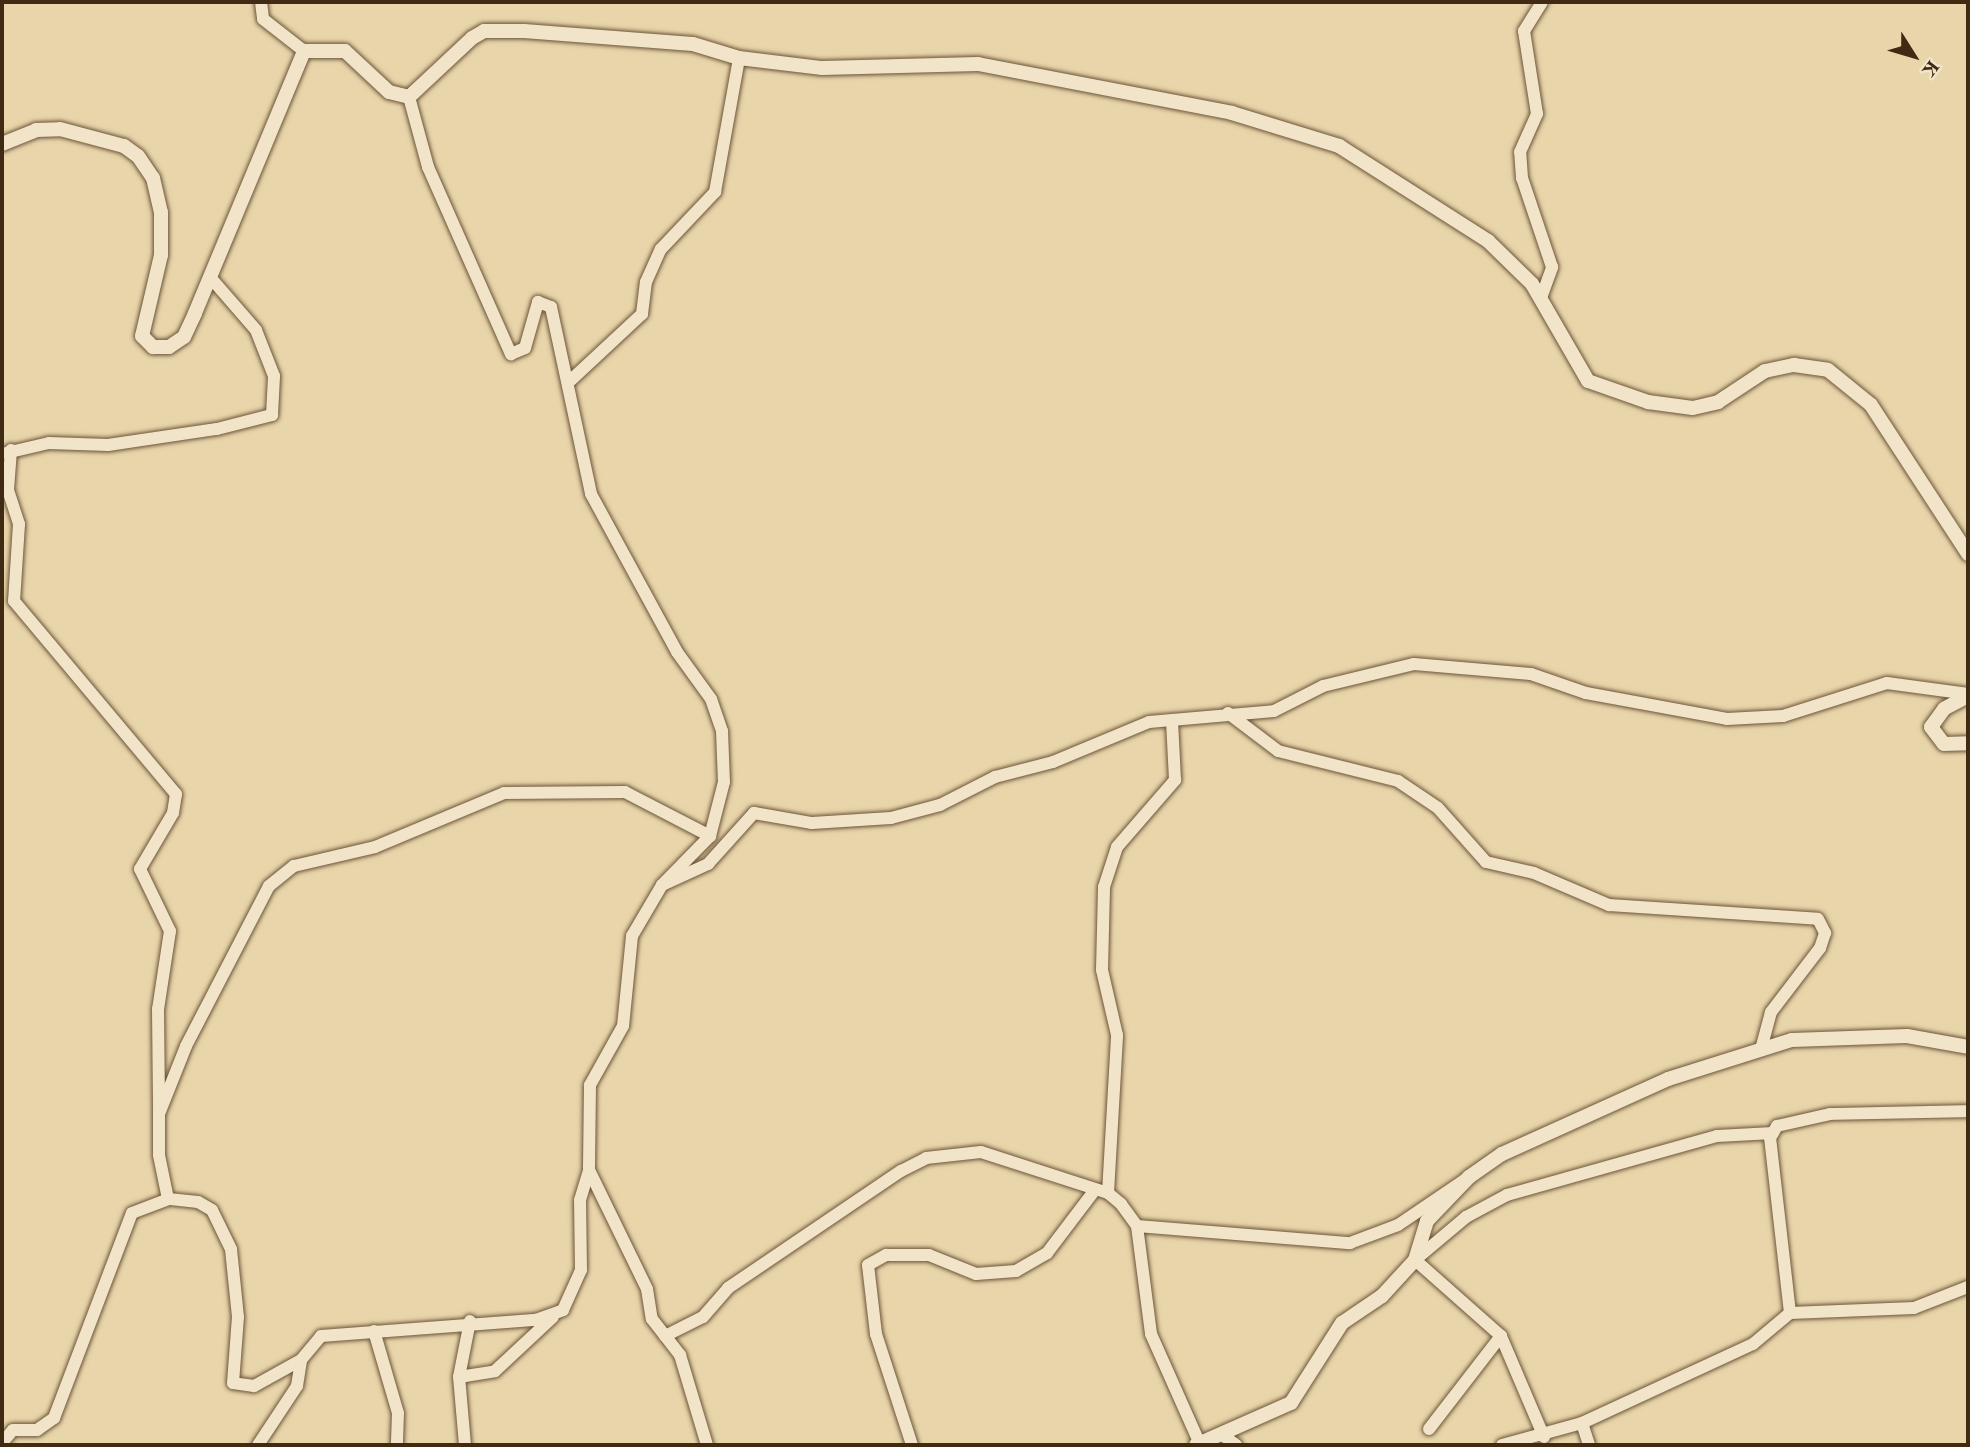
<!DOCTYPE html>
<style>
body{margin:0}
#map{position:relative;width:1970px;height:1447px;overflow:hidden;background:#e9d5aa;font-family:"EB Garamond",serif}
div>[style]{position:absolute}
.roads{filter:drop-shadow(0 0 2px #6b5539) drop-shadow(0 0 2px #6b5539)}
.minor>*{height:12px;margin:-6px;padding:0 6px;transform-origin:6px;border-radius:6px;background:#f1e4c8}
.tertiary>*{height:14px;margin:-7px;padding:0 7px;transform-origin:7px;border-radius:7px;background:#f1e4c8}
span{translate:-50% -50%;white-space:nowrap;text-align:center;line-height:1.15;-webkit-text-stroke:5px #f1e4c8;paint-order:stroke}
.frame{position:absolute;inset:0;border:4px solid #412a13;pointer-events:none}
.north{position:absolute;left:1879px;top:21px;width:70px;height:70px;-webkit-text-stroke:5px #f1e4c8;paint-order:stroke;rotate:127deg;font-size:19px;font-weight:700;line-height:28px;text-align:center;color:#412a13}
.north::after{content:'';display:block;margin:auto;width:24px;height:32px;background:#412a13;clip-path:polygon(50% 0,100% 100%,50% 72%,0 100%)}
</style>
<div id="map">
<div class="roads">
<div class="minor">
<i style="left:261px;top:2px;width:17px;rotate:83deg"></i>
<i style="left:263px;top:19px;width:52px;rotate:38deg"></i>
<i style="left:409px;top:97px;width:73px;rotate:74.8deg"></i>
<i style="left:428px;top:167px;width:205px;rotate:66.1deg"></i>
<i style="left:511px;top:354px;width:15px;rotate:-23deg"></i>
<i style="left:525px;top:348px;width:48px;rotate:-74.2deg"></i>
<i style="left:538px;top:302px;width:14px;rotate:21deg"></i>
<i style="left:551px;top:307px;width:191px;rotate:77.9deg"></i>
<i style="left:591px;top:494px;width:180px;rotate:61.4deg"></i>
<i style="left:677px;top:652px;width:58px;rotate:54.1deg"></i>
<i style="left:711px;top:699px;width:34px;rotate:71deg"></i>
<i style="left:722px;top:731px;width:51px;rotate:87.8deg"></i>
<i style="left:724px;top:782px;width:56px;rotate:104.5deg"></i>
<i style="left:710px;top:836px;width:69px;rotate:134.4deg"></i>
<i style="left:662px;top:885px;width:59px;rotate:120.5deg"></i>
<i style="left:632px;top:936px;width:90px;rotate:95.7deg"></i>
<i style="left:623px;top:1026px;width:68px;rotate:119.2deg"></i>
<i style="left:590px;top:1085px;width:85px;rotate:90.7deg"></i>
<i style="left:1541px;top:298px;width:33px;rotate:-70deg"></i>
<i style="left:1552px;top:267px;width:94px;rotate:-108.6deg"></i>
<i style="left:1522px;top:178px;width:26px;rotate:-94deg"></i>
<i style="left:1520px;top:152px;width:42px;rotate:-65.9deg"></i>
<i style="left:1537px;top:114px;width:84px;rotate:-98.9deg"></i>
<i style="left:1524px;top:31px;width:34px;rotate:-58deg"></i>
<i style="left:571px;top:380px;width:97px;rotate:-42.9deg"></i>
<i style="left:642px;top:314px;width:32px;rotate:-83deg"></i>
<i style="left:646px;top:282px;width:36px;rotate:-66deg"></i>
<i style="left:661px;top:249px;width:79px;rotate:-46.5deg"></i>
<i style="left:715px;top:192px;width:136px;rotate:-79.8deg"></i>
<i style="left:11px;top:450px;width:40px;rotate:94.3deg"></i>
<i style="left:8px;top:490px;width:36px;rotate:72deg"></i>
<i style="left:19px;top:524px;width:77px;rotate:93.7deg"></i>
<i style="left:14px;top:601px;width:252px;rotate:50deg"></i>
<i style="left:176px;top:794px;width:19px;rotate:99deg"></i>
<i style="left:173px;top:813px;width:65px;rotate:120.5deg"></i>
<i style="left:140px;top:869px;width:69px;rotate:64.2deg"></i>
<i style="left:170px;top:931px;width:79px;rotate:98.7deg"></i>
<i style="left:158px;top:1009px;width:104px;rotate:89.4deg"></i>
<i style="left:6px;top:453px;width:44px;rotate:-13.1deg"></i>
<i style="left:49px;top:443px;width:59px;rotate:1.9deg"></i>
<i style="left:108px;top:445px;width:110px;rotate:-8.4deg"></i>
<i style="left:217px;top:429px;width:57px;rotate:-14.3deg"></i>
<i style="left:272px;top:415px;width:39px;rotate:-87deg"></i>
<i style="left:274px;top:376px;width:49px;rotate:-111.4deg"></i>
<i style="left:256px;top:330px;width:70px;rotate:-131deg"></i>
<i style="left:1228px;top:713px;width:63px;rotate:37.2deg"></i>
<i style="left:1278px;top:751px;width:124px;rotate:14deg"></i>
<i style="left:1398px;top:781px;width:48px;rotate:34deg"></i>
<i style="left:1438px;top:808px;width:72px;rotate:48.4deg"></i>
<i style="left:1486px;top:862px;width:49px;rotate:12.9deg"></i>
<i style="left:1534px;top:873px;width:82px;rotate:23.1deg"></i>
<i style="left:1609px;top:905px;width:209px;rotate:3.8deg"></i>
<i style="left:1818px;top:919px;width:16px;rotate:63deg"></i>
<i style="left:1825px;top:933px;width:16px;rotate:108deg"></i>
<i style="left:1820px;top:948px;width:81px;rotate:127.4deg"></i>
<i style="left:1771px;top:1012px;width:38px;rotate:105deg"></i>
<i style="left:662px;top:885px;width:51px;rotate:-24.5deg"></i>
<i style="left:708px;top:864px;width:69px;rotate:-48deg"></i>
<i style="left:754px;top:813px;width:59px;rotate:9.8deg"></i>
<i style="left:812px;top:823px;width:79px;rotate:-3.6deg"></i>
<i style="left:891px;top:818px;width:51px;rotate:-14.9deg"></i>
<i style="left:940px;top:805px;width:62px;rotate:-27deg"></i>
<i style="left:995px;top:777px;width:60px;rotate:-14.5deg"></i>
<i style="left:1053px;top:762px;width:104px;rotate:-22.6deg"></i>
<i style="left:1149px;top:722px;width:125px;rotate:-5deg"></i>
<i style="left:1274px;top:711px;width:55px;rotate:-27deg"></i>
<i style="left:1323px;top:686px;width:94px;rotate:-13.6deg"></i>
<i style="left:1414px;top:664px;width:117px;rotate:4.9deg"></i>
<i style="left:1531px;top:674px;width:58px;rotate:19.1deg"></i>
<i style="left:1586px;top:693px;width:143px;rotate:10.4deg"></i>
<i style="left:1727px;top:719px;width:56px;rotate:-3.1deg"></i>
<i style="left:1783px;top:716px;width:109px;rotate:-17.6deg"></i>
<i style="left:1887px;top:683px;width:82px;rotate:7.7deg"></i>
<i style="left:1108px;top:1193px;width:158px;rotate:-86.7deg"></i>
<i style="left:1117px;top:1035px;width:67px;rotate:-103deg"></i>
<i style="left:1102px;top:970px;width:83px;rotate:-88.6deg"></i>
<i style="left:1104px;top:887px;width:42px;rotate:-72deg"></i>
<i style="left:1117px;top:847px;width:89px;rotate:-49.1deg"></i>
<i style="left:1175px;top:780px;width:60px;rotate:-92.9deg"></i>
<i style="left:1137px;top:1226px;width:214px;rotate:4.6deg"></i>
<i style="left:1350px;top:1243px;width:51px;rotate:-20.6deg"></i>
<i style="left:1398px;top:1225px;width:86px;rotate:-34.1deg"></i>
<i style="left:1790px;top:1313px;width:176px;rotate:-96.5deg"></i>
<i style="left:1770px;top:1138px;width:14px;rotate:-60deg"></i>
<i style="left:1777px;top:1126px;width:54px;rotate:-12.8deg"></i>
<i style="left:1830px;top:1114px;width:138px;rotate:-1.2deg"></i>
<i style="left:374px;top:1331px;width:85px;rotate:73.7deg"></i>
<i style="left:398px;top:1413px;width:32px;rotate:92deg"></i>
<i style="left:665px;top:1336px;width:42px;rotate:-26.6deg"></i>
<i style="left:703px;top:1317px;width:38px;rotate:-49deg"></i>
<i style="left:728px;top:1288px;width:209px;rotate:-34.1deg"></i>
<i style="left:901px;top:1171px;width:28px;rotate:-27deg"></i>
<i style="left:926px;top:1158px;width:55px;rotate:-6.2deg"></i>
<i style="left:981px;top:1152px;width:133px;rotate:17.9deg"></i>
<i style="left:1108px;top:1193px;width:17px;rotate:40deg"></i>
<i style="left:1121px;top:1204px;width:27px;rotate:54deg"></i>
<i style="left:1137px;top:1226px;width:109px;rotate:82.6deg"></i>
<i style="left:1151px;top:1334px;width:120px;rotate:66deg"></i>
<i style="left:301px;top:1360px;width:54px;rotate:151deg"></i>
<i style="left:254px;top:1386px;width:21px;rotate:-172deg"></i>
<i style="left:233px;top:1383px;width:66px;rotate:-85.7deg"></i>
<i style="left:238px;top:1317px;width:68px;rotate:-95.9deg"></i>
<i style="left:231px;top:1249px;width:43px;rotate:-116deg"></i>
<i style="left:212px;top:1210px;width:16px;rotate:-150deg"></i>
<i style="left:198px;top:1202px;width:30px;rotate:-174deg"></i>
<i style="left:168px;top:1199px;width:45px;rotate:-101.6deg"></i>
<i style="left:159px;top:1155px;width:41px;rotate:-90deg"></i>
<i style="left:159px;top:1114px;width:73px;rotate:-68.3deg"></i>
<i style="left:186px;top:1046px;width:180px;rotate:-62.6deg"></i>
<i style="left:269px;top:886px;width:32px;rotate:-39deg"></i>
<i style="left:294px;top:866px;width:83px;rotate:-13.2deg"></i>
<i style="left:375px;top:847px;width:140px;rotate:-22.7deg"></i>
<i style="left:504px;top:793px;width:121px;rotate:-0.5deg"></i>
<i style="left:625px;top:792px;width:96px;rotate:27.4deg"></i>
<i style="left:459px;top:1377px;width:36px;rotate:-9deg"></i>
<i style="left:495px;top:1371px;width:79px;rotate:-43deg"></i>
<i style="left:1582px;top:1423px;width:23px;rotate:72deg"></i>
<i style="left:1429px;top:1429px;width:118px;rotate:-52.3deg"></i>
<i style="left:1221px;top:1434px;width:19px;rotate:36deg"></i>
<i style="left:1544px;top:1437px;width:110px;rotate:-113.1deg"></i>
<i style="left:1501px;top:1336px;width:115px;rotate:-138.5deg"></i>
<i style="left:1415px;top:1260px;width:67px;rotate:-40.1deg"></i>
<i style="left:1466px;top:1217px;width:47px;rotate:-28.2deg"></i>
<i style="left:1507px;top:1195px;width:218px;rotate:-15.7deg"></i>
<i style="left:1717px;top:1136px;width:56px;rotate:-3.1deg"></i>
<i style="left:2px;top:1443px;width:17px;rotate:-50deg"></i>
<i style="left:13px;top:1430px;width:24px"></i>
<i style="left:37px;top:1430px;width:21px;rotate:-35deg"></i>
<i style="left:54px;top:1418px;width:219px;rotate:-69.2deg"></i>
<i style="left:132px;top:1213px;width:39px;rotate:-21deg"></i>
<i style="left:258px;top:1445px;width:71px;rotate:-56.5deg"></i>
<i style="left:297px;top:1386px;width:26px;rotate:-81deg"></i>
<i style="left:301px;top:1360px;width:31px;rotate:-50deg"></i>
<i style="left:321px;top:1336px;width:216px;rotate:-4.3deg"></i>
<i style="left:536px;top:1320px;width:29px;rotate:-20deg"></i>
<i style="left:563px;top:1310px;width:44px;rotate:-65.8deg"></i>
<i style="left:581px;top:1270px;width:70px;rotate:-90.8deg"></i>
<i style="left:580px;top:1200px;width:31px;rotate:-73deg"></i>
<i style="left:589px;top:1170px;width:132px;rotate:64deg"></i>
<i style="left:647px;top:1289px;width:30px;rotate:81deg"></i>
<i style="left:652px;top:1319px;width:46px;rotate:52.1deg"></i>
<i style="left:680px;top:1355px;width:94px;rotate:73.3deg"></i>
<i style="left:465px;top:1445px;width:68px;rotate:-95deg"></i>
<i style="left:459px;top:1377px;width:57px;rotate:-78.9deg"></i>
<i style="left:912px;top:1445px;width:117px;rotate:-108deg"></i>
<i style="left:876px;top:1334px;width:69px;rotate:-96.6deg"></i>
<i style="left:868px;top:1265px;width:21px;rotate:-29deg"></i>
<i style="left:886px;top:1255px;width:43px"></i>
<i style="left:929px;top:1255px;width:51px;rotate:22deg"></i>
<i style="left:976px;top:1274px;width:40px;rotate:-4.3deg"></i>
<i style="left:1016px;top:1271px;width:36px;rotate:-30deg"></i>
<i style="left:1047px;top:1253px;width:78px;rotate:-52.8deg"></i>
<i style="left:1502px;top:1445px;width:83px;rotate:-15.4deg"></i>
<i style="left:1582px;top:1423px;width:188px;rotate:-24.8deg"></i>
<i style="left:1753px;top:1344px;width:48px;rotate:-40deg"></i>
<i style="left:1790px;top:1313px;width:124px;rotate:-2.3deg"></i>
<i style="left:1914px;top:1308px;width:58px;rotate:-21.3deg"></i>
</div>
<div class="tertiary">
<i style="left:2px;top:144px;width:37px;rotate:-22deg"></i>
<i style="left:36px;top:130px;width:24px;rotate:-2deg"></i>
<i style="left:60px;top:129px;width:66px;rotate:14.9deg"></i>
<i style="left:124px;top:146px;width:17px;rotate:36deg"></i>
<i style="left:138px;top:156px;width:27px;rotate:56deg"></i>
<i style="left:153px;top:178px;width:35px;rotate:77deg"></i>
<i style="left:161px;top:212px;width:43px;rotate:90deg"></i>
<i style="left:161px;top:255px;width:83px;rotate:103.2deg"></i>
<i style="left:142px;top:336px;width:16px;rotate:45deg"></i>
<i style="left:153px;top:347px;width:16px"></i>
<i style="left:169px;top:347px;width:18px;rotate:-34deg"></i>
<i style="left:184px;top:337px;width:26px;rotate:-65deg"></i>
<i style="left:195px;top:313px;width:284px;rotate:-67.4deg"></i>
<i style="left:304px;top:51px;width:41px"></i>
<i style="left:345px;top:51px;width:60px;rotate:43deg"></i>
<i style="left:389px;top:92px;width:21px;rotate:14deg"></i>
<i style="left:409px;top:97px;width:86px;rotate:-43.1deg"></i>
<i style="left:472px;top:38px;width:14px;rotate:-30deg"></i>
<i style="left:484px;top:31px;width:40px"></i>
<i style="left:524px;top:31px;width:169px;rotate:4.4deg"></i>
<i style="left:693px;top:44px;width:48px;rotate:16.9deg"></i>
<i style="left:739px;top:58px;width:84px;rotate:6.9deg"></i>
<i style="left:822px;top:68px;width:156px;rotate:-1.5deg"></i>
<i style="left:978px;top:64px;width:259px;rotate:10.9deg"></i>
<i style="left:1232px;top:113px;width:112px;rotate:17.1deg"></i>
<i style="left:1339px;top:146px;width:177px;rotate:32.5deg"></i>
<i style="left:1488px;top:241px;width:62px;rotate:44.3deg"></i>
<i style="left:1532px;top:284px;width:112px;rotate:60deg"></i>
<i style="left:1588px;top:381px;width:64px;rotate:19.3deg"></i>
<i style="left:1648px;top:402px;width:45px;rotate:7.6deg"></i>
<i style="left:1693px;top:408px;width:26px;rotate:-13deg"></i>
<i style="left:1718px;top:402px;width:56px;rotate:-33.4deg"></i>
<i style="left:1765px;top:371px;width:30px;rotate:-12deg"></i>
<i style="left:1794px;top:365px;width:34px;rotate:8deg"></i>
<i style="left:1828px;top:370px;width:55px;rotate:39.1deg"></i>
<i style="left:1871px;top:405px;width:178px;rotate:56.9deg"></i>
<i style="left:1968px;top:696px;width:27px;rotate:152deg"></i>
<i style="left:1944px;top:709px;width:22px;rotate:126deg"></i>
<i style="left:1931px;top:727px;width:21px;rotate:53deg"></i>
<i style="left:1944px;top:744px;width:24px;rotate:-2deg"></i>
<i style="left:1196px;top:1445px;width:104px;rotate:-23.9deg"></i>
<i style="left:1291px;top:1403px;width:95px;rotate:-57.5deg"></i>
<i style="left:1342px;top:1323px;width:48px;rotate:-34deg"></i>
<i style="left:1382px;top:1296px;width:49px;rotate:-47.5deg"></i>
<i style="left:1415px;top:1260px;width:41px;rotate:-72.9deg"></i>
<i style="left:1427px;top:1221px;width:61px;rotate:-46.3deg"></i>
<i style="left:1469px;top:1177px;width:40px;rotate:-34.9deg"></i>
<i style="left:1502px;top:1154px;width:182px;rotate:-24.3deg"></i>
<i style="left:1668px;top:1079px;width:130px;rotate:-17.5deg"></i>
<i style="left:1792px;top:1040px;width:115px;rotate:-2deg"></i>
<i style="left:1907px;top:1036px;width:62px;rotate:10.2deg"></i>
</div>
</div>
<div class="frame"></div>
<div class="north">K</div>
</div>
